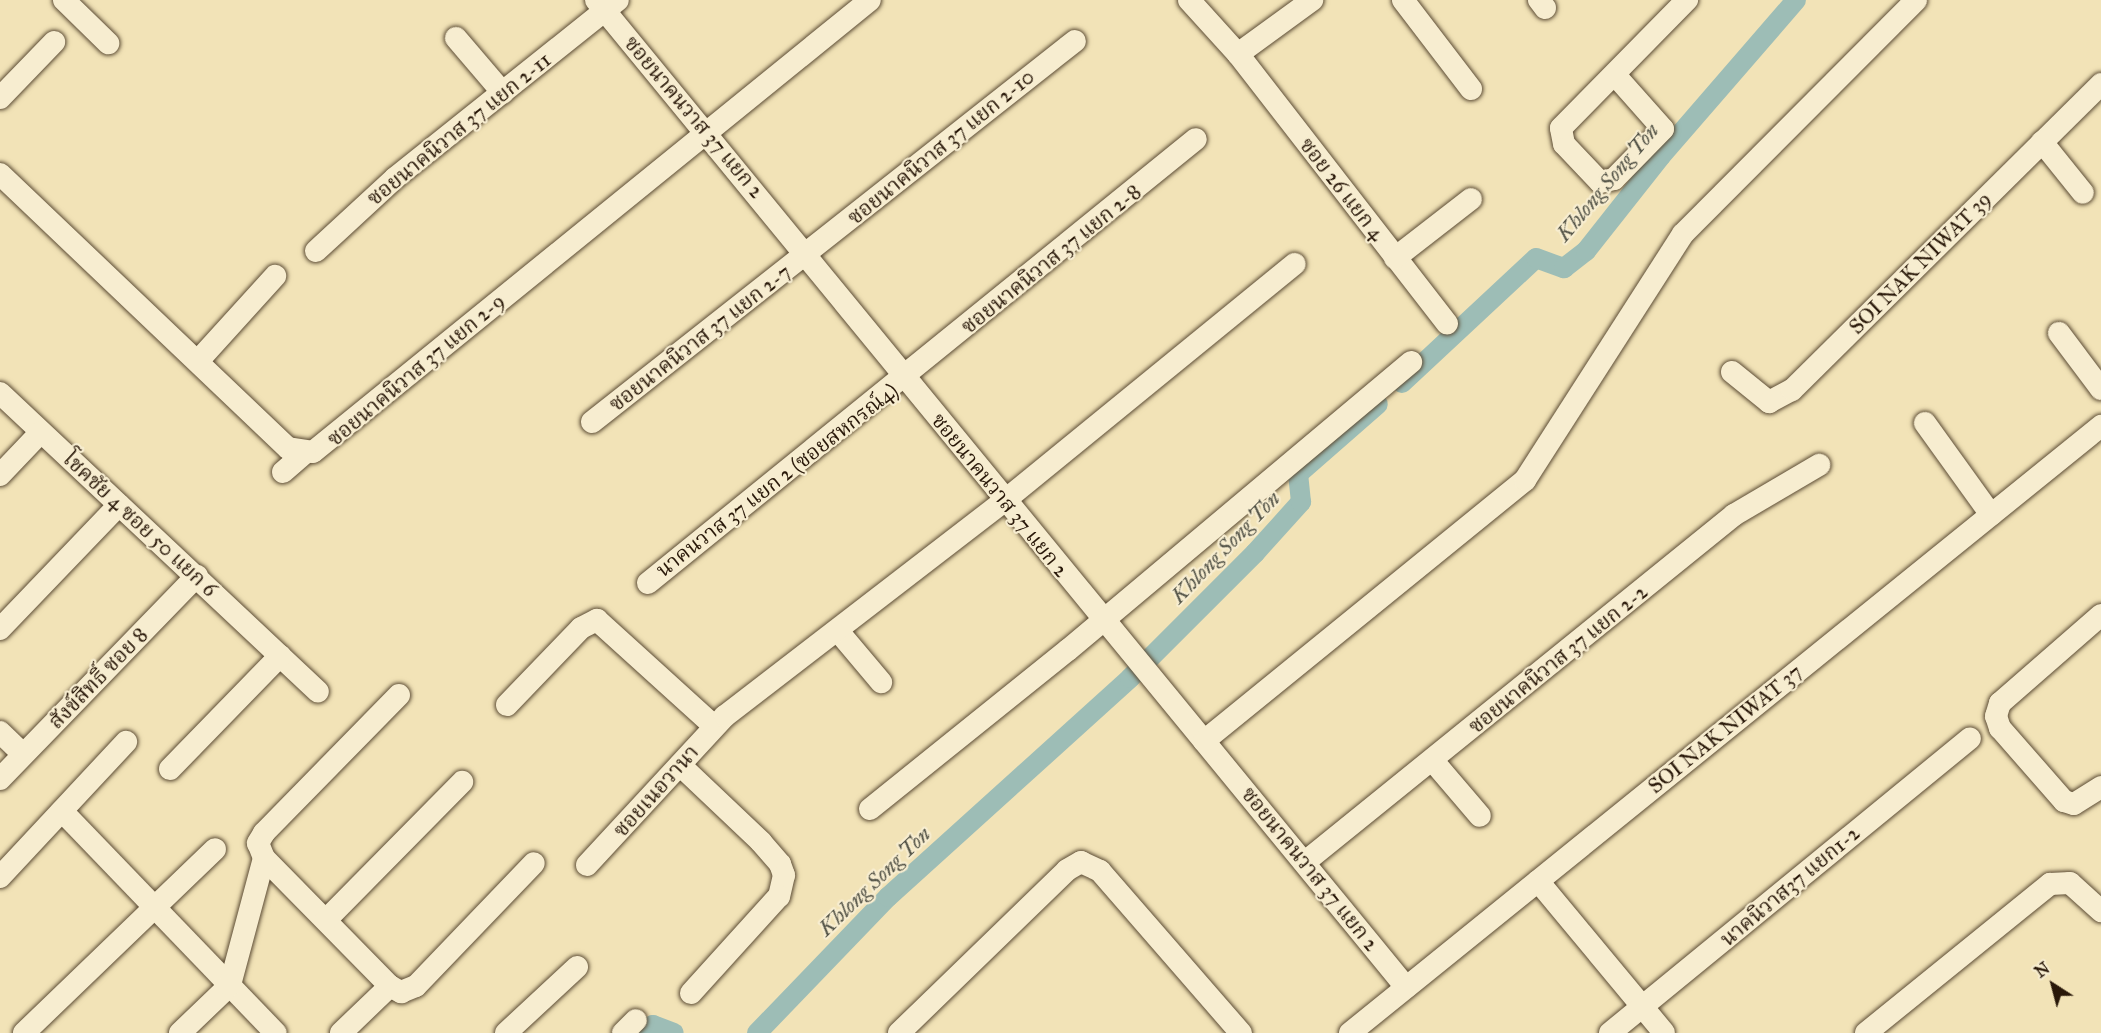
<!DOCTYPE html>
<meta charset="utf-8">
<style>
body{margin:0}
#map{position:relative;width:2101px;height:1033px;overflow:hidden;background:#f2e3b7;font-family:"IM FELL Great Primer","Noto Serif Thai",serif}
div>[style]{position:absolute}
.canal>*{height:20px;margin:-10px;padding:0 10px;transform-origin:10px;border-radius:10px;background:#9dbdb6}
.roads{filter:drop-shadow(0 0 2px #5b4b34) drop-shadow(0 0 2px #5b4b34)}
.minor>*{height:22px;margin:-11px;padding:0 11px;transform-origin:11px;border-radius:11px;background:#f7edd0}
span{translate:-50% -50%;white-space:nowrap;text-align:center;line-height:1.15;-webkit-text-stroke:4.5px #f7edd0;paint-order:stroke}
.street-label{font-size:21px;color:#291809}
.water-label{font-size:22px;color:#525246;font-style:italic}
.north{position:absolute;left:2023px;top:955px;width:60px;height:60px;-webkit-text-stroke:4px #f7edd0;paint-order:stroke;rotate:324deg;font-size:16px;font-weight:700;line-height:24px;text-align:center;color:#291809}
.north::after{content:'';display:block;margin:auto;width:21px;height:27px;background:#291809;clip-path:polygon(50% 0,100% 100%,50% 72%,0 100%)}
</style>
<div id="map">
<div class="canal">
<i style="left:1402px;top:383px;width:183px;rotate:-43deg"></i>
<i style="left:1536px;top:258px;width:30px;rotate:20deg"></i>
<i style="left:1564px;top:268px;width:28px;rotate:-38deg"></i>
<i style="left:1586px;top:251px;width:121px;rotate:-51.7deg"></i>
<i style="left:1661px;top:156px;width:206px;rotate:-49.1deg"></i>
<i style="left:644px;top:1033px;width:12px;rotate:-42deg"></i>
<i style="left:653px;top:1025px;width:22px;rotate:21deg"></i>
<i style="left:757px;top:1033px;width:189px;rotate:-46.1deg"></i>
<i style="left:888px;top:897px;width:326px;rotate:-42.1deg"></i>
<i style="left:1130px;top:678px;width:177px;rotate:-45deg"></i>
<i style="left:1255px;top:553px;width:69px;rotate:-48deg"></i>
<i style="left:1301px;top:502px;width:28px;rotate:-96deg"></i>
<i style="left:1298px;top:474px;width:106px;rotate:-41.2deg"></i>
</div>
<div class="roads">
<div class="minor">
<i style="left:64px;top:0;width:62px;rotate:44.3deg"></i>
<i style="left:596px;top:0;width:1277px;rotate:50.63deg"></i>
<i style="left:1189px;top:0;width:73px;rotate:47.8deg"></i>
<i style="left:1238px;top:54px;width:341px;rotate:52.2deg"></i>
<i style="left:1403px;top:0;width:112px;rotate:52.6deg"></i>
<i style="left:1539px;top:0;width:10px;rotate:53deg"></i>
<i style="left:456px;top:38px;width:72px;rotate:49.5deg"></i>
<i style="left:1238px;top:54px;width:92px;rotate:-36.1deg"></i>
<i style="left:1615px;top:75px;width:72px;rotate:48.4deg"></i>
<i style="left:1663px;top:129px;width:70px;rotate:134.4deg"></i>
<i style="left:1614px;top:179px;width:14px;rotate:168deg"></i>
<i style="left:1600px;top:182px;width:52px;rotate:-133.5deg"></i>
<i style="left:1564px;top:144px;width:16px;rotate:-101deg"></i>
<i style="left:1561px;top:128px;width:180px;rotate:-45.5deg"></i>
<i style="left:0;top:98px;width:78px;rotate:-46deg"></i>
<i style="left:2042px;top:142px;width:65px;rotate:51.2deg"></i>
<i style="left:0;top:174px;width:398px;rotate:43.6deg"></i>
<i style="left:288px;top:448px;width:25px;rotate:9deg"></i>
<i style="left:313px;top:452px;width:717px;rotate:-39.06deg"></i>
<i style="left:316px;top:251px;width:108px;rotate:-42.7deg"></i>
<i style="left:395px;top:178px;width:285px;rotate:-38.6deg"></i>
<i style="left:1395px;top:258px;width:96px;rotate:-37.8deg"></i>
<i style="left:2059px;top:333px;width:70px;rotate:53.1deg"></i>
<i style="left:198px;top:361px;width:115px;rotate:-47.8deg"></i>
<i style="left:1732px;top:372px;width:48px;rotate:39deg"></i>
<i style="left:1769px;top:402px;width:26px;rotate:-28deg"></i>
<i style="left:1792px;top:390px;width:435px;rotate:-44.7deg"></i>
<i style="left:0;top:393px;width:436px;rotate:43.2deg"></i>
<i style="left:592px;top:422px;width:615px;rotate:-38.27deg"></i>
<i style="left:1925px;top:423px;width:113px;rotate:54.3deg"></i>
<i style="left:283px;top:472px;width:29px;rotate:-41deg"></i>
<i style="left:0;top:475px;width:59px;rotate:-46.4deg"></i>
<i style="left:648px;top:583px;width:705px;rotate:-39.02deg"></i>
<i style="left:2101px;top:615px;width:134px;rotate:138.9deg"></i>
<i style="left:2000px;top:703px;width:14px;rotate:107deg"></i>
<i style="left:1996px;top:716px;width:13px;rotate:72deg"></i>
<i style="left:2000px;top:728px;width:97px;rotate:48.8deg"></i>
<i style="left:2064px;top:801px;width:10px;rotate:17deg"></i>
<i style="left:2074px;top:804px;width:32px;rotate:-32deg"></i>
<i style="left:0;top:629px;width:172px;rotate:-46.2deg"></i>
<i style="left:838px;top:631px;width:67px;rotate:49.9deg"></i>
<i style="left:399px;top:695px;width:193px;rotate:134.4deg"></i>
<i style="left:264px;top:833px;width:12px;rotate:121deg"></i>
<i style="left:258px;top:843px;width:16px;rotate:68deg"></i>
<i style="left:264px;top:858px;width:180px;rotate:45.5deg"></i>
<i style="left:390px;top:986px;width:13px;rotate:29deg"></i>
<i style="left:401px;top:992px;width:16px;rotate:-22deg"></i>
<i style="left:416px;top:986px;width:170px;rotate:-46.2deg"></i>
<i style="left:507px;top:705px;width:107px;rotate:-46.1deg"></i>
<i style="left:581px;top:628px;width:18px;rotate:-27deg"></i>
<i style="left:597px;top:620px;width:158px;rotate:42.2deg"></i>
<i style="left:0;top:732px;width:32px;rotate:44deg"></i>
<i style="left:1204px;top:741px;width:414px;rotate:-39.1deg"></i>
<i style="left:1525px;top:480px;width:292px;rotate:-57.3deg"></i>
<i style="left:1683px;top:234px;width:330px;rotate:-45.1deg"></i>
<i style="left:1433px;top:761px;width:72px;rotate:49.5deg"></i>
<i style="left:680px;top:765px;width:112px;rotate:43.5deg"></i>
<i style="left:761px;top:842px;width:29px;rotate:49deg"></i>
<i style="left:780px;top:864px;width:12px;rotate:70deg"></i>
<i style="left:784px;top:875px;width:22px;rotate:103deg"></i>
<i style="left:779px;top:896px;width:131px;rotate:132.2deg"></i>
<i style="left:170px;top:769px;width:158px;rotate:-45.8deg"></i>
<i style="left:0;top:779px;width:283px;rotate:-45.9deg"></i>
<i style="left:870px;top:809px;width:254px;rotate:-38.8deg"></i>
<i style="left:1068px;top:650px;width:448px;rotate:-40deg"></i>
<i style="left:62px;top:811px;width:308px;rotate:46.1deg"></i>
<i style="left:1305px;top:862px;width:552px;rotate:-38.97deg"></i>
<i style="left:1734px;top:515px;width:99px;rotate:-30.5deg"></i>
<i style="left:587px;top:865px;width:203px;rotate:-47.2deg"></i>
<i style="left:725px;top:716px;width:352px;rotate:-37.6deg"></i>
<i style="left:1004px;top:501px;width:375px;rotate:-39.2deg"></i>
<i style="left:0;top:877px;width:185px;rotate:-47deg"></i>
<i style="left:1538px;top:881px;width:197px;rotate:50.3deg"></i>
<i style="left:326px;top:920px;width:194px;rotate:-45.4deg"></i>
<i style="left:24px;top:1033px;width:265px;rotate:-43.9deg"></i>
<i style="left:180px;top:1033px;width:69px;rotate:-43.8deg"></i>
<i style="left:230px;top:985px;width:131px;rotate:-75deg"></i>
<i style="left:341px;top:1033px;width:68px;rotate:-43.8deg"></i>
<i style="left:506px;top:1033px;width:97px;rotate:-42.9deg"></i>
<i style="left:623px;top:1033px;width:18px;rotate:-45deg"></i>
<i style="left:899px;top:1033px;width:234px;rotate:-44.1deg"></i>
<i style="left:1067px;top:870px;width:16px;rotate:-30deg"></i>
<i style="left:1081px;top:862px;width:21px;rotate:25deg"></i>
<i style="left:1100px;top:871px;width:215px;rotate:49deg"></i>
<i style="left:1350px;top:1033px;width:966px;rotate:-38.95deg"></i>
<i style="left:1610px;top:1033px;width:465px;rotate:-39.3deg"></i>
<i style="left:1866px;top:1033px;width:237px;rotate:-39deg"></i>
<i style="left:2050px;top:884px;width:20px;rotate:-3deg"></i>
<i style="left:2070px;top:883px;width:42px;rotate:42.1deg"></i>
</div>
</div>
<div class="street-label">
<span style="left:694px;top:117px;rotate:50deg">ซอยนาคนวาส 37 แยก 2</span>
<span style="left:459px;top:129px;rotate:-39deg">ซอยนาคนิวาส 37 แยก 2-11</span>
<span style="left:941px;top:147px;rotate:-39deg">ซอยนาคนิวาส 37 แยก 2-10</span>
<span style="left:1342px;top:189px;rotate:52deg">ซอย 26 แยก 4</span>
<span style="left:1051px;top:259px;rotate:-39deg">ซอยนาคนิวาส 37 แยก 2-8</span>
<span style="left:1920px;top:263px;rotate:-45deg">SOI NAK NIWAT 39</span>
<span style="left:700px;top:338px;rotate:-38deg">ซอยนาคนิวาส 37 แยก 2-7</span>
<span style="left:416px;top:370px;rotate:-40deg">ซอยนาคนิวาส 37 แยก 2-9</span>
<span style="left:777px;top:480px;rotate:-38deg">นาคนวาส 37 แยก 2 (ซอยสหกรณ์4)</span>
<span style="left:1000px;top:495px;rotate:51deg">ซอยนาคนวาส 37 แยก 2</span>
<span style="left:140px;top:524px;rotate:43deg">โชคชัย 4 ซอย 50 แยก 6</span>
<span style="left:1558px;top:659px;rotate:-39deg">ซอยนาคนิวาส 37 แยก 2-2</span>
<span style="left:98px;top:678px;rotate:-46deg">สังข์สิทธิ์ ซอย 8</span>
<span style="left:1725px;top:729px;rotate:-39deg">SOI NAK NIWAT 37</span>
<span style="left:656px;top:791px;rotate:-48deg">ซอยเนอวานา</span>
<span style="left:1310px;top:869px;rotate:51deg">ซอยนาคนวาส 37 แยก 2</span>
<span style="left:1790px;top:886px;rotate:-40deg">นาคนิวาส37 แยก1-2</span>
</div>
<div class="water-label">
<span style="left:1607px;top:182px;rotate:-50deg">Khlong Song Ton</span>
<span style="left:1225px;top:547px;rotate:-46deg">Khlong Song Ton</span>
<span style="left:874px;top:881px;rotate:-44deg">Khlong Song Ton</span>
</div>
<div class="north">N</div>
</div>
